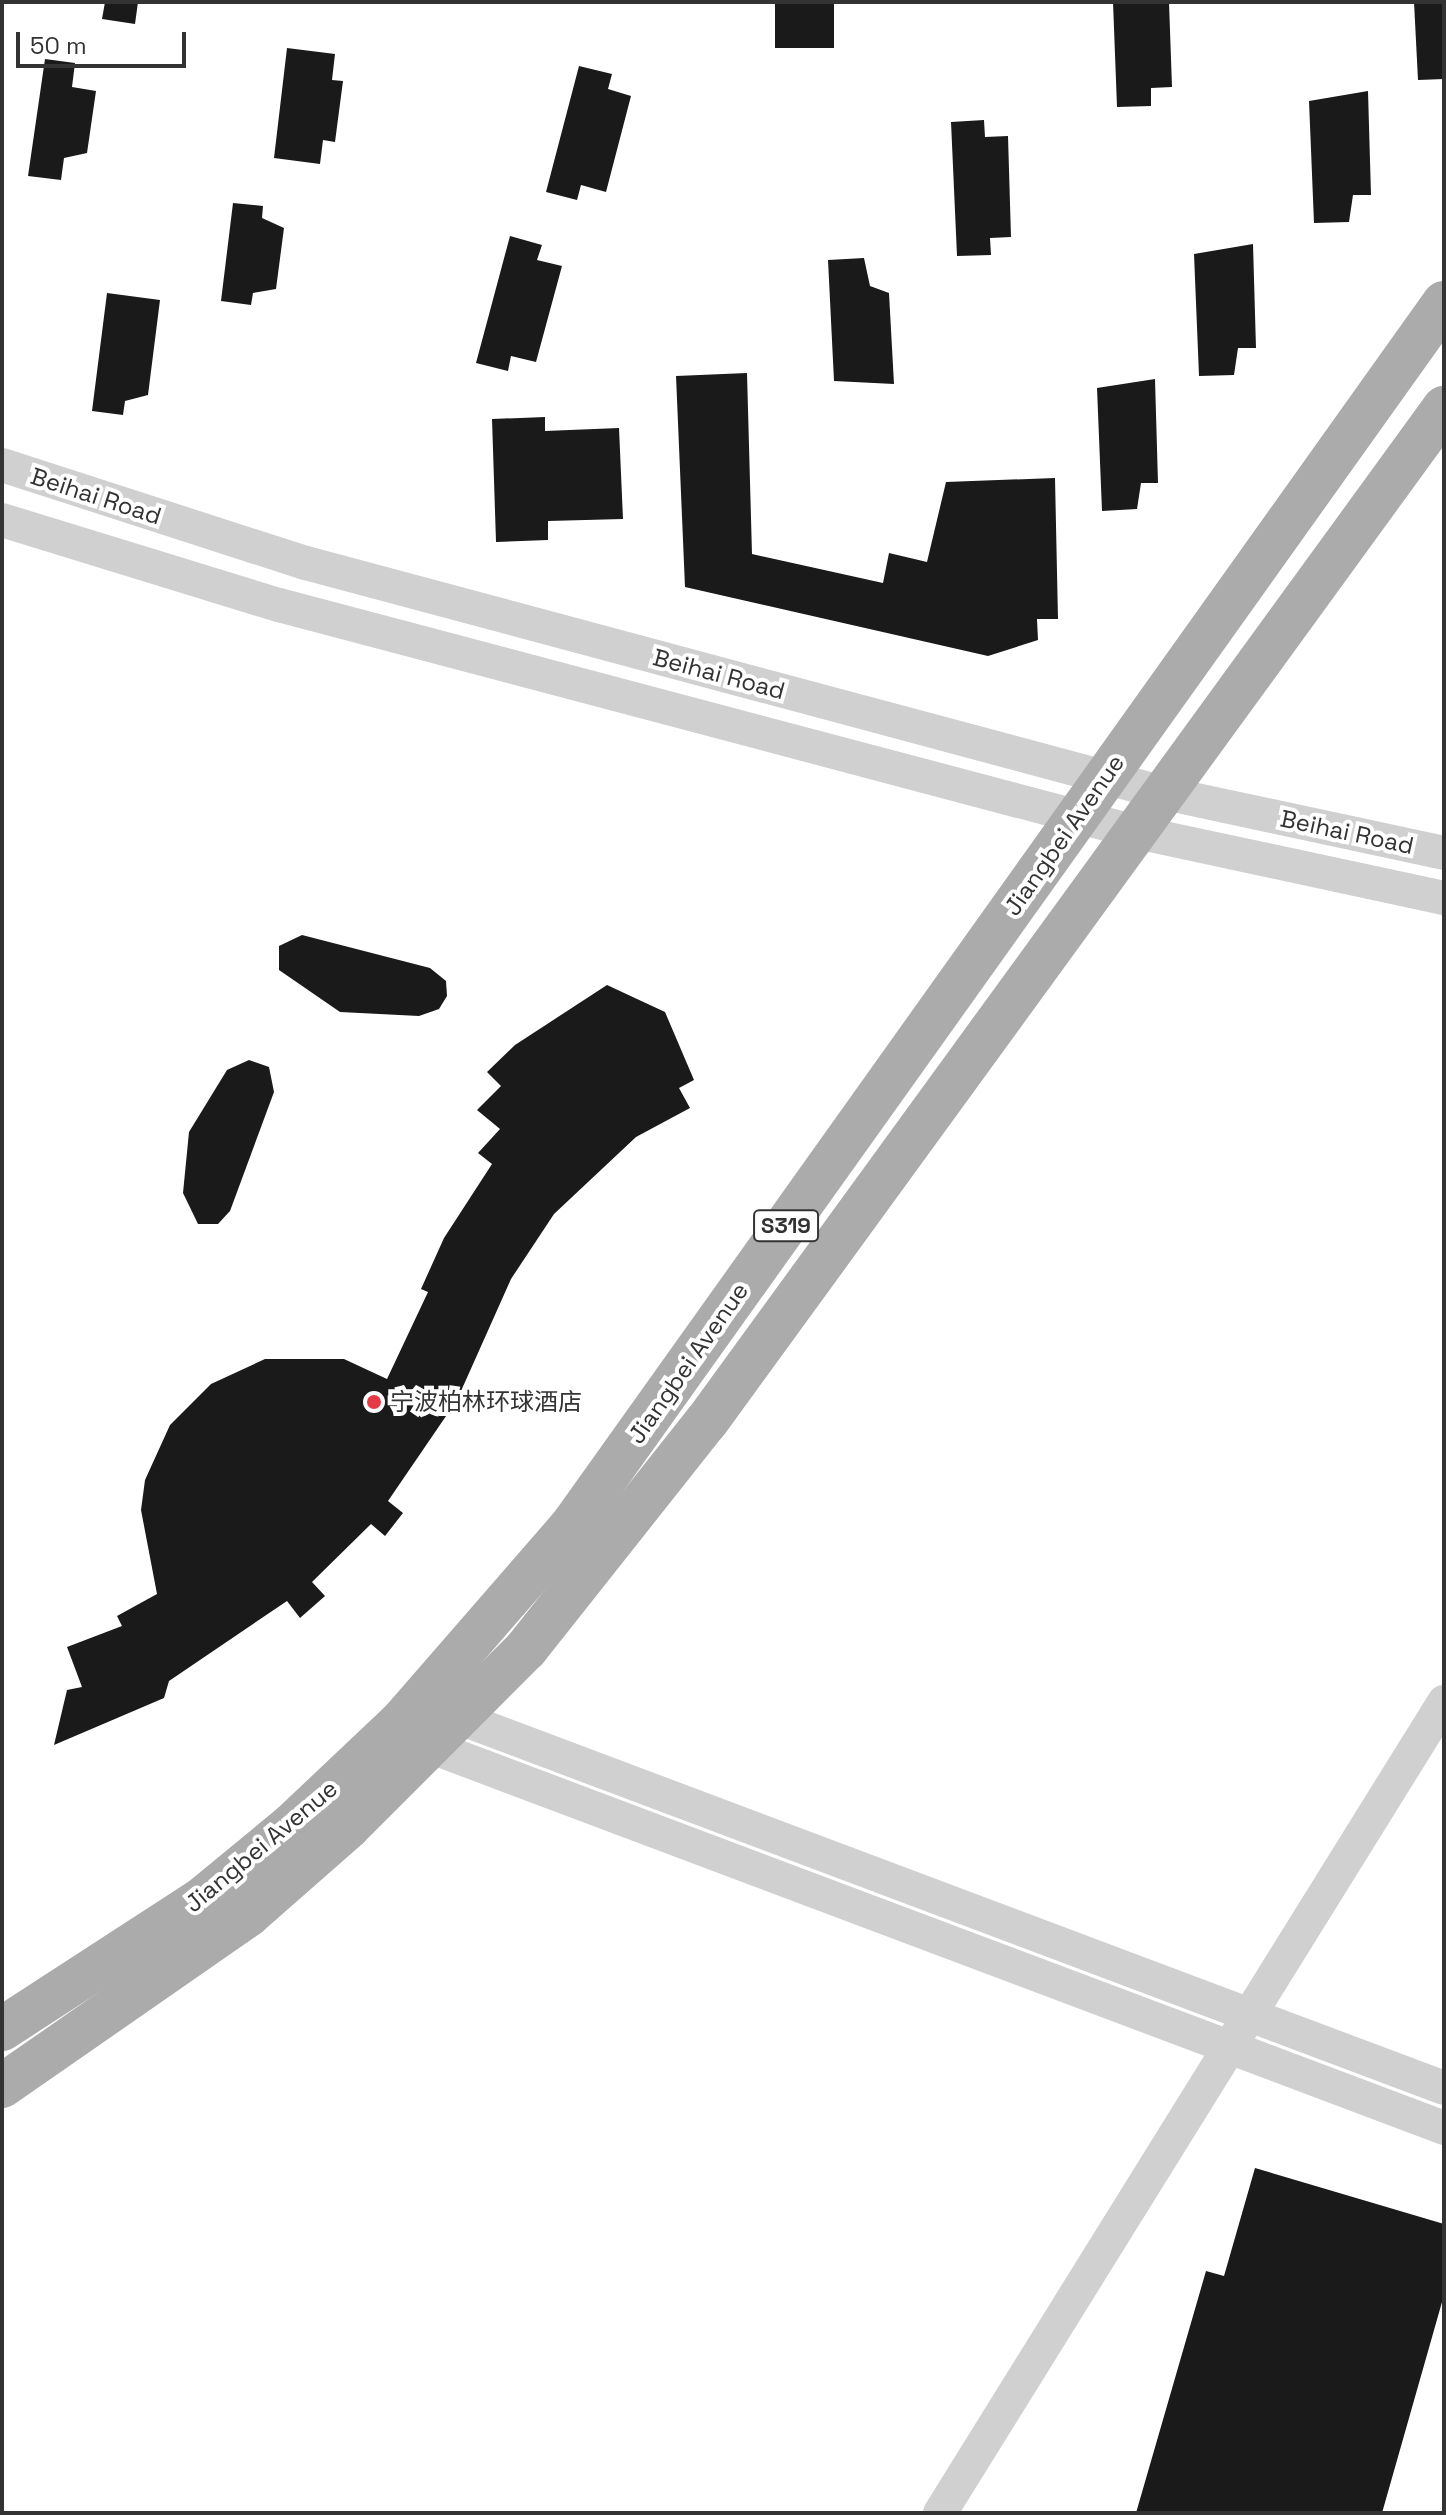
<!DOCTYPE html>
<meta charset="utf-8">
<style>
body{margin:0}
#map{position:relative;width:1446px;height:2515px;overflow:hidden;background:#fff;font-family:"Space Grotesk","Noto Sans SC",sans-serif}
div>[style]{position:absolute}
.building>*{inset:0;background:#1a1a1a;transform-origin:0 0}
.tertiary>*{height:34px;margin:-17px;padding:0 17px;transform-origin:17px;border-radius:17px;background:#d0d0d0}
.primary>*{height:44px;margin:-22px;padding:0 22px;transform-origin:22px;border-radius:22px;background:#ababab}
.dots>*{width:22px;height:22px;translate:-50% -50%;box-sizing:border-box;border:4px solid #fff;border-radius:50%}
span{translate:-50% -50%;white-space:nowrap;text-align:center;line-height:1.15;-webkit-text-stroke:8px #fff;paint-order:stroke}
.shield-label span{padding:2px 6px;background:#fff;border:2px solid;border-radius:6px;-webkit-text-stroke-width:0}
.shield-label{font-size:22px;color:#333;font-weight:700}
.street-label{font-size:24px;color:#333}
.poi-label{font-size:24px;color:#333}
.left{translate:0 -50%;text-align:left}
.frame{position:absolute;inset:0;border:4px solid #333;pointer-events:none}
.scale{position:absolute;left:16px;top:32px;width:170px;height:36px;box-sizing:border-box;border:4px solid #333;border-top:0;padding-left:10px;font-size:24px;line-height:28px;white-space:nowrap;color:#333;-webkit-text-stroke:6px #fff;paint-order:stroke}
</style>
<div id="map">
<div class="building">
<i style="clip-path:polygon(105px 2px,138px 2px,135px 24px,102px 19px)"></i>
<i style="left:775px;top:2px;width:59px;height:46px"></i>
<i style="clip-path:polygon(1113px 2px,1169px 2px,1172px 87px,1151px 88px,1151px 106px,1117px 107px)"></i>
<i style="clip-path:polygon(1414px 2px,1444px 2px,1444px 79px,1418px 80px)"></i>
<i style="clip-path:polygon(287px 48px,335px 54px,332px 80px,343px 81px,335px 142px,323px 140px,320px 164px,274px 158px)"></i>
<i style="clip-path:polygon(45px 59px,75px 63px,72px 87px,96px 91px,87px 153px,64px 158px,61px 180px,28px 176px)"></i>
<i style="clip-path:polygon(579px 66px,612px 74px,608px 89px,631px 96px,606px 192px,581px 185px,577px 200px,546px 192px)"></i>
<i style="clip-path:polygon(1368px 91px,1371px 195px,1353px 195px,1349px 222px,1314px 223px,1309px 101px)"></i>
<i style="clip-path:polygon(984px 120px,985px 137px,1008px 136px,1011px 237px,990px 238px,991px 255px,957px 256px,951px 122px)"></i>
<i style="clip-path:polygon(233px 203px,263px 206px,262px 218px,284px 228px,276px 289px,253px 293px,251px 305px,221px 301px)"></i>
<i style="clip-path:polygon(510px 236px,542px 245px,537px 260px,562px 266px,536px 362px,511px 356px,508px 371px,476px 363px)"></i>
<i style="clip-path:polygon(1253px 244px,1256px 348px,1238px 348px,1234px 375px,1199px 376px,1194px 254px)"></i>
<i style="clip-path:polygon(864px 258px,870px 286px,889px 293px,894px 384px,834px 381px,828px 260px)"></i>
<i style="clip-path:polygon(107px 293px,160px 300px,148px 395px,125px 401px,123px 415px,92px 411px)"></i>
<i style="clip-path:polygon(747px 373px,752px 554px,883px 583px,889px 553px,927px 562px,946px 482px,1055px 478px,1058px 619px,1037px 619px,1038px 640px,988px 656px,685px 587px,676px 376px)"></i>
<i style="clip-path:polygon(1155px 379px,1158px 483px,1141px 483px,1137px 509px,1102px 511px,1097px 388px)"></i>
<i style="clip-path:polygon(545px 417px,545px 431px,619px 428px,623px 519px,548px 521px,548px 540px,496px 542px,492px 419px)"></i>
<i style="clip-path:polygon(302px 935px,430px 968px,446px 981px,447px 996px,439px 1009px,419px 1016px,340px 1012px,279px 970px,279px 946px)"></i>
<i style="clip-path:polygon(607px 985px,665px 1012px,694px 1080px,679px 1088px,690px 1108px,636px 1137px,554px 1214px,511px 1279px,457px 1400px,388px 1501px,403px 1513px,385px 1536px,371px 1524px,312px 1582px,325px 1596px,300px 1618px,287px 1601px,169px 1681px,164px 1698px,54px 1745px,67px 1690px,82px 1687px,67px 1647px,122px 1626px,117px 1616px,157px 1594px,141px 1510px,145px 1480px,170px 1425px,211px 1384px,265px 1359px,344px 1359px,387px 1379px,428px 1292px,421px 1289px,444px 1238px,492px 1164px,478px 1153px,500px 1129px,477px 1110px,501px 1086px,487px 1072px,515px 1045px)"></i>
<i style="clip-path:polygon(249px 1060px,269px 1067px,274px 1092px,230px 1211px,218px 1224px,198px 1224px,183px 1193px,189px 1132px,227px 1070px)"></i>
<i style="clip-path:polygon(1255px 2168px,1444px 2224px,1444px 2295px,1382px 2513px,1136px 2513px,1206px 2271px,1224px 2276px)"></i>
</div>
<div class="tertiary">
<i style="left:2px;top:465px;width:319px;rotate:17.9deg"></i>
<i style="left:306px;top:563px;width:888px;rotate:15.01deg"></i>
<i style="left:1164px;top:793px;width:286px;rotate:12.1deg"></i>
<i style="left:2px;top:520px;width:290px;rotate:17.1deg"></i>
<i style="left:279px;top:605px;width:887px;rotate:14.84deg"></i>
<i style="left:1136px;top:832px;width:315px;rotate:12.1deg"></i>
<i style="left:435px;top:1719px;width:22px;rotate:-5deg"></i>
<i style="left:457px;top:1717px;width:1054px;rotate:20.6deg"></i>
<i style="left:414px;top:1732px;width:21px;rotate:43deg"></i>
<i style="left:429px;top:1746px;width:1085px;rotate:20.62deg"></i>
<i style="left:940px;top:2513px;width:955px;rotate:-58.14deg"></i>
</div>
<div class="primary">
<i style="left:2px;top:2029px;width:237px;rotate:-33deg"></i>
<i style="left:201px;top:1900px;width:118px;rotate:-39.5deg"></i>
<i style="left:292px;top:1825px;width:151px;rotate:-43.4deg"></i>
<i style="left:402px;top:1721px;width:261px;rotate:-49deg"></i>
<i style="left:573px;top:1524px;width:1500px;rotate:-54.5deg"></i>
<i style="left:2px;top:2086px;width:300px;rotate:-34.8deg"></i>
<i style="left:248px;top:1915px;width:133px;rotate:-41.3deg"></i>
<i style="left:348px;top:1827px;width:252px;rotate:-45deg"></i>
<i style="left:526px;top:1649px;width:291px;rotate:-51.6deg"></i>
<i style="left:707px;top:1421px;width:1253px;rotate:-53.96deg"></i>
</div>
<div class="dots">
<i style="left:374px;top:1402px;background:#e63946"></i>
</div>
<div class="shield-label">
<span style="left:786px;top:1226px">S319</span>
</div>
<div class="street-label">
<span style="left:96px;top:496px;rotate:18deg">Beihai Road</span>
<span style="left:719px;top:674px;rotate:15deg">Beihai Road</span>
<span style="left:1347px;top:832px;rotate:12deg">Beihai Road</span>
<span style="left:1064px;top:835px;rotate:-55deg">Jiangbei Avenue</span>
<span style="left:688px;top:1363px;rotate:-55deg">Jiangbei Avenue</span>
<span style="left:261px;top:1846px;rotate:-40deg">Jiangbei Avenue</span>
</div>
<div class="poi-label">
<span class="left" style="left:390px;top:1402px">宁波柏林环球酒店</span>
</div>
<div class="frame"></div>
<div class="scale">50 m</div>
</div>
